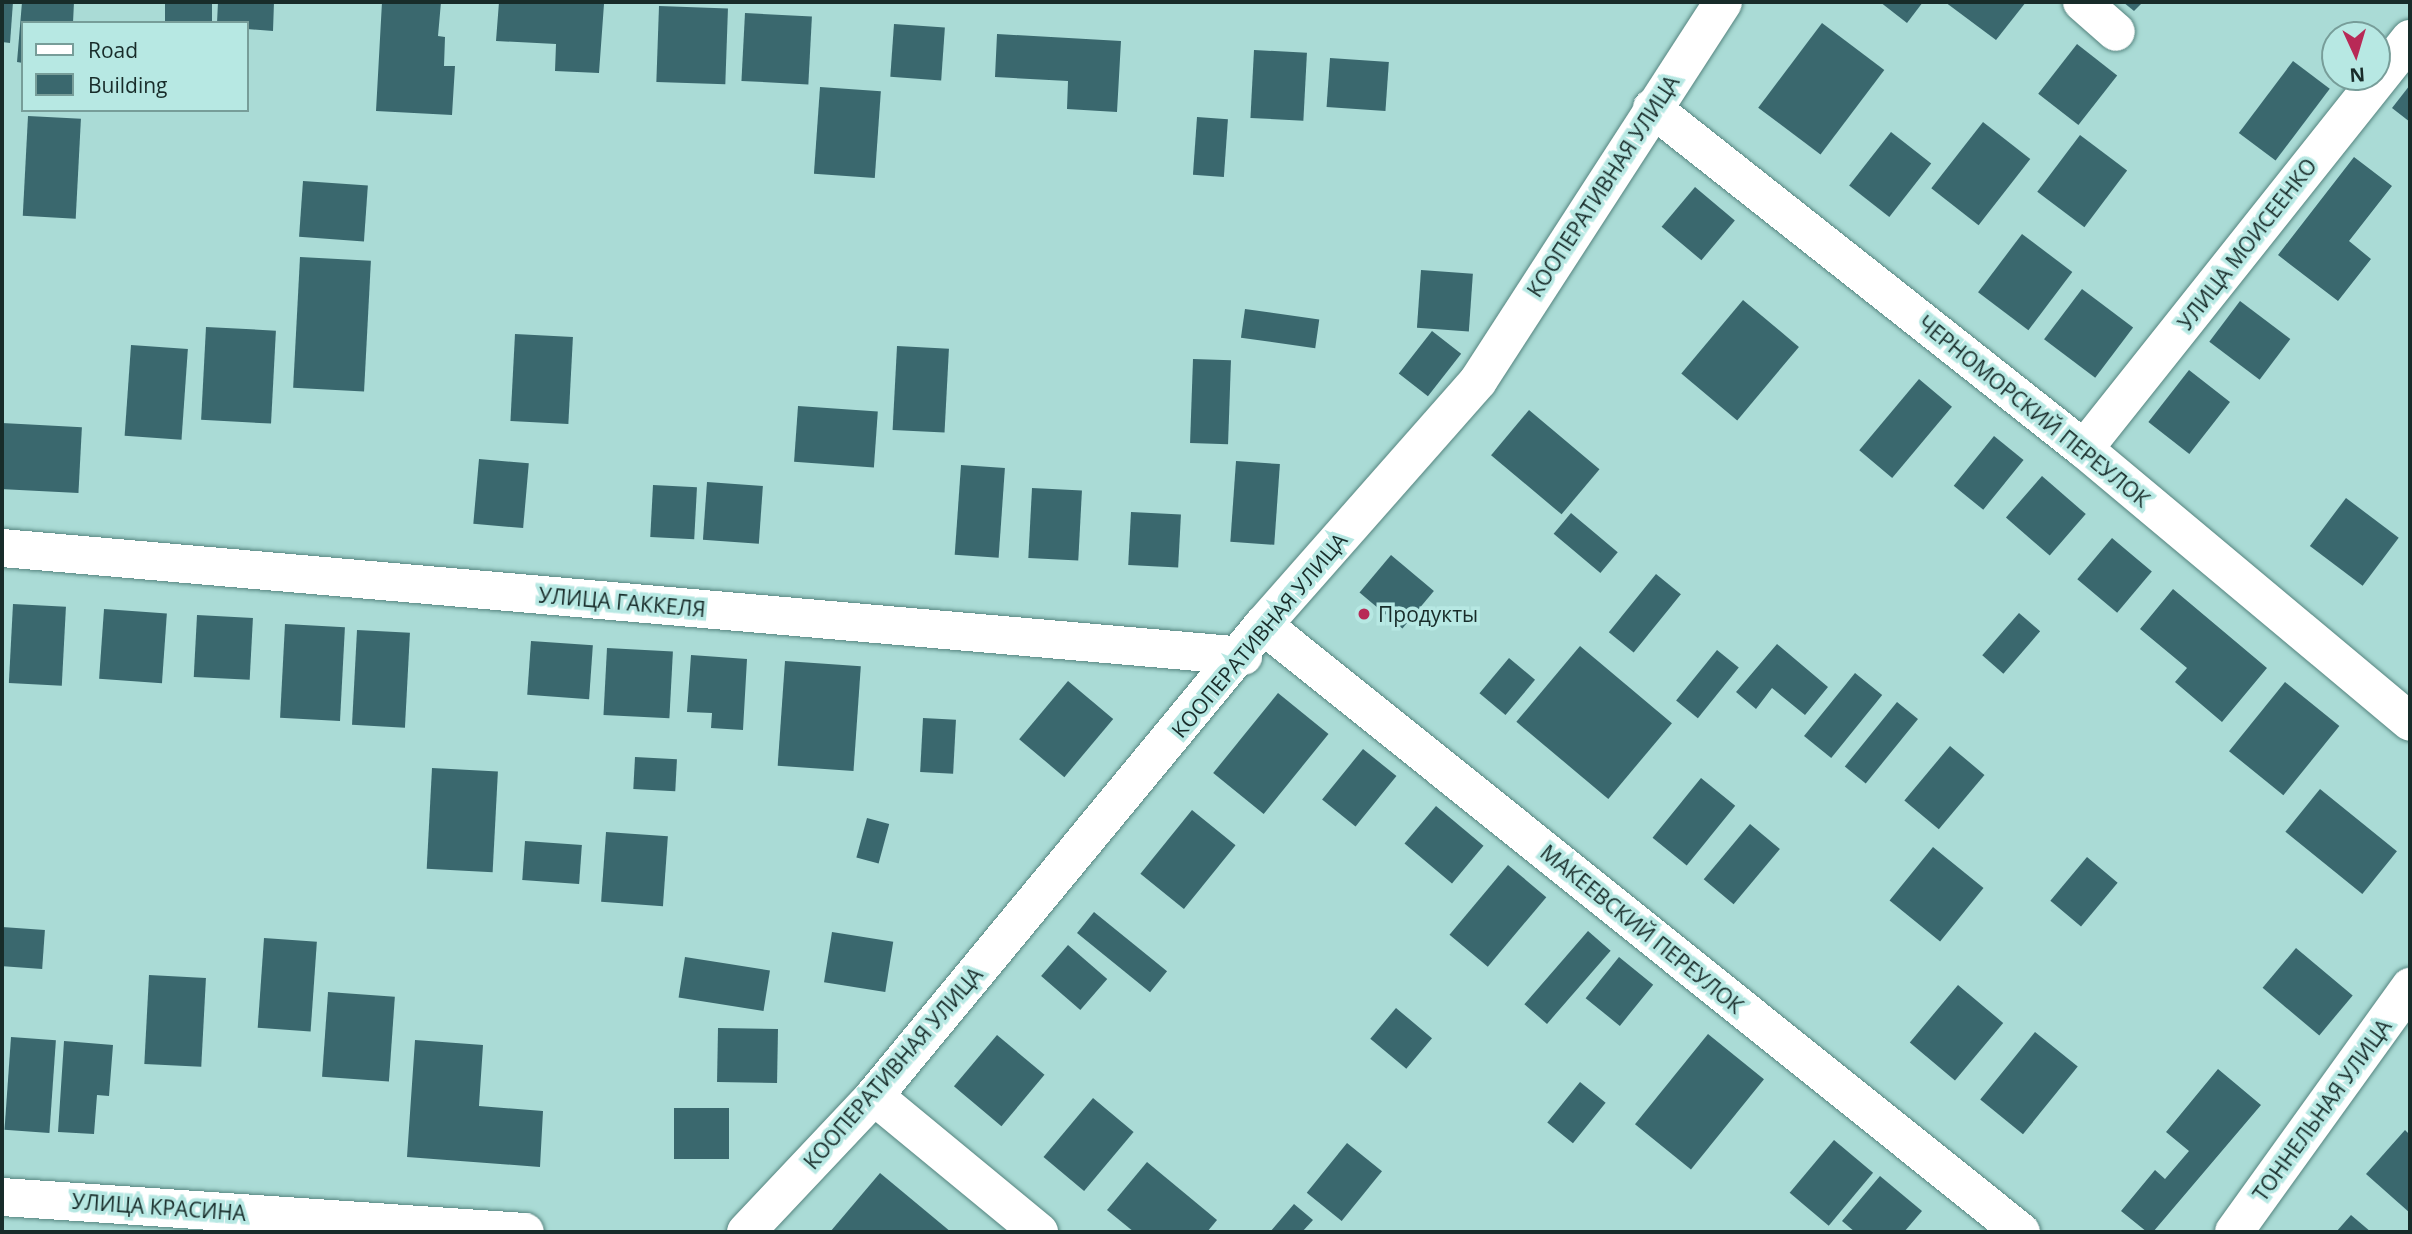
<!DOCTYPE html>
<meta charset="utf-8">
<style>
body{margin:0}
#map{position:relative;width:2412px;height:1234px;overflow:hidden;background:#aadbd6;font-family:"Open Sans",sans-serif}
div>[style]{position:absolute}
.building>*{inset:0;background:#3a686e;transform-origin:0 0}
.roads{filter:drop-shadow(0 0 2px #55847f) drop-shadow(0 0 2px #55847f)}
.minor>*{height:38px;margin:-19px;padding:0 19px;transform-origin:19px;border-radius:19px;background:#fff}
.dots>*{width:19px;height:19px;translate:-50% -50%;box-sizing:border-box;border:4px solid #b7e8e3;border-radius:50%}
span{translate:-50% -50%;white-space:nowrap;text-align:center;line-height:1.15;-webkit-text-stroke:7px #b7e8e3;paint-order:stroke}
.street-label{font-size:21px;color:#182c2a}
.poi-label{font-size:21px;color:#182c2a}
.left{translate:0 -50%;text-align:left}
.frame{position:absolute;inset:0;border:4px solid #182c2a;pointer-events:none}
.legend{position:absolute;left:21px;top:21px;width:228px;height:91px;box-sizing:border-box;background:#b7e8e3;border:2px solid #779d99;margin:0;padding:9px 12px;list-style:none;font-size:21px;color:#182c2a}
.legend li{display:flex;align-items:center;gap:14px;height:35px}
.legend b{width:35px;border:2px solid #779d99}
.north{position:absolute;left:2321px;top:21px;width:70px;height:70px;box-sizing:border-box;background:#b7e8e3;border:2px solid #779d99;border-radius:50%;rotate:176deg;font-size:19px;font-weight:700;line-height:28px;text-align:center;color:#182c2a}
.north::after{content:'';display:block;margin:auto;width:24px;height:32px;background:#b82956;clip-path:polygon(50% 0,100% 100%,50% 72%,0 100%)}
</style>
<div id="map">
<div class="building">
<i style="clip-path:polygon(2px 2px,13px 2px,10px 43px,2px 42px)"></i>
<i style="clip-path:polygon(22px 2px,74px 2px,73px 23px,23px 23px,23px 63px,17px 62px)"></i>
<i style="left:165px;top:2px;width:47px;height:21px"></i>
<i style="clip-path:polygon(218px 2px,274px 2px,273px 31px,247px 29px,247px 23px,217px 23px)"></i>
<i style="clip-path:polygon(382px 2px,441px 2px,438px 36px,445px 37px,444px 66px,455px 66px,452px 115px,376px 111px)"></i>
<i style="clip-path:polygon(499px 2px,604px 4px,599px 73px,555px 71px,556px 44px,496px 41px)"></i>
<i style="clip-path:polygon(1880px 2px,1923px 2px,1907px 23px)"></i>
<i style="clip-path:polygon(1945px 2px,2026px 2px,1996px 40px)"></i>
<i style="clip-path:polygon(2123px 2px,2143px 2px,2134px 11px)"></i>
<i style="left:659px;top:6px;width:69px;height:76px;rotate:2deg"></i>
<i style="left:745px;top:13px;width:67px;height:68px;rotate:3deg"></i>
<i style="left:1822px;top:23px;width:78px;height:106px;rotate:37deg"></i>
<i style="left:894px;top:24px;width:51px;height:53px;rotate:4deg"></i>
<i style="clip-path:polygon(997px 34px,1121px 41px,1117px 112px,1067px 109px,1068px 81px,995px 77px)"></i>
<i style="left:2077px;top:44px;width:51px;height:63px;rotate:38deg"></i>
<i style="left:1254px;top:50px;width:53px;height:68px;rotate:3deg"></i>
<i style="left:1330px;top:58px;width:59px;height:49px;rotate:4deg"></i>
<i style="left:2293px;top:61px;width:46px;height:90px;rotate:37deg"></i>
<i style="clip-path:polygon(2410px 85px,2410px 122px,2392px 108px)"></i>
<i style="left:820px;top:87px;width:61px;height:87px;rotate:4deg"></i>
<i style="left:28px;top:116px;width:53px;height:100px;rotate:3deg"></i>
<i style="left:1197px;top:117px;width:31px;height:58px;rotate:4deg"></i>
<i style="left:1983px;top:122px;width:60px;height:84px;rotate:38deg"></i>
<i style="left:1891px;top:132px;width:51px;height:68px;rotate:38deg"></i>
<i style="left:2080px;top:135px;width:59px;height:71px;rotate:37deg"></i>
<i style="clip-path:polygon(2354px 157px,2392px 186px,2349px 241px,2371px 259px,2338px 301px,2278px 255px)"></i>
<i style="left:303px;top:181px;width:65px;height:56px;rotate:4deg"></i>
<i style="left:1695px;top:187px;width:52px;height:52px;rotate:40deg"></i>
<i style="left:2022px;top:234px;width:63px;height:73px;rotate:37deg"></i>
<i style="left:300px;top:257px;width:71px;height:131px;rotate:3deg"></i>
<i style="left:1421px;top:270px;width:52px;height:58px;rotate:4deg"></i>
<i style="left:2082px;top:289px;width:64px;height:63px;rotate:37deg"></i>
<i style="left:1743px;top:300px;width:73px;height:96px;rotate:40deg"></i>
<i style="left:2240px;top:301px;width:63px;height:51px;rotate:37deg"></i>
<i style="left:1245px;top:309px;width:75px;height:29px;rotate:8deg"></i>
<i style="left:206px;top:327px;width:70px;height:93px;rotate:3deg"></i>
<i style="left:1432px;top:331px;width:37px;height:54px;rotate:38deg"></i>
<i style="left:515px;top:334px;width:58px;height:87px;rotate:3deg"></i>
<i style="left:131px;top:345px;width:57px;height:91px;rotate:4deg"></i>
<i style="left:897px;top:346px;width:52px;height:84px;rotate:3deg"></i>
<i style="left:1193px;top:359px;width:38px;height:84px;rotate:2deg"></i>
<i style="left:2189px;top:370px;width:52px;height:66px;rotate:38deg"></i>
<i style="left:1919px;top:379px;width:43px;height:93px;rotate:40deg"></i>
<i style="left:798px;top:406px;width:80px;height:56px;rotate:4deg"></i>
<i style="left:1529px;top:410px;width:92px;height:59px;rotate:40deg"></i>
<i style="left:2px;top:423px;width:80px;height:66px;rotate:3deg"></i>
<i style="left:1994px;top:436px;width:38px;height:64px;rotate:39deg"></i>
<i style="left:479px;top:459px;width:50px;height:65px;rotate:5deg"></i>
<i style="left:1236px;top:461px;width:44px;height:81px;rotate:4deg"></i>
<i style="left:961px;top:465px;width:44px;height:90px;rotate:4deg"></i>
<i style="left:2042px;top:476px;width:58px;height:55px;rotate:41deg"></i>
<i style="left:707px;top:482px;width:56px;height:58px;rotate:4deg"></i>
<i style="left:653px;top:485px;width:44px;height:52px;rotate:3deg"></i>
<i style="left:1032px;top:488px;width:50px;height:70px;rotate:3deg"></i>
<i style="left:2346px;top:498px;width:66px;height:60px;rotate:37deg"></i>
<i style="left:1131px;top:512px;width:50px;height:53px;rotate:3deg"></i>
<i style="left:1571px;top:513px;width:61px;height:27px;rotate:40deg"></i>
<i style="left:2112px;top:538px;width:52px;height:54px;rotate:40deg"></i>
<i style="left:1391px;top:555px;width:56px;height:49px;rotate:40deg"></i>
<i style="left:1656px;top:574px;width:32px;height:75px;rotate:39deg"></i>
<i style="clip-path:polygon(2173px 589px,2267px 668px,2222px 722px,2175px 682px,2187px 668px,2140px 629px)"></i>
<i style="left:13px;top:604px;width:53px;height:79px;rotate:3deg"></i>
<i style="clip-path:polygon(1364px 608px,1370px 613px,1364px 621px,1357px 616px)"></i>
<i style="left:104px;top:609px;width:63px;height:70px;rotate:4deg"></i>
<i style="left:2019px;top:613px;width:28px;height:56px;rotate:41deg"></i>
<i style="left:197px;top:615px;width:56px;height:62px;rotate:3deg"></i>
<i style="left:285px;top:624px;width:60px;height:94px;rotate:3deg"></i>
<i style="left:357px;top:630px;width:53px;height:95px;rotate:3deg"></i>
<i style="left:531px;top:641px;width:62px;height:54px;rotate:4deg"></i>
<i style="clip-path:polygon(1777px 644px,1828px 687px,1805px 715px,1772px 688px,1756px 709px,1736px 692px)"></i>
<i style="left:1580px;top:646px;width:120px;height:99px;rotate:40deg"></i>
<i style="left:607px;top:648px;width:66px;height:67px;rotate:3deg"></i>
<i style="left:1717px;top:650px;width:28px;height:65px;rotate:39deg"></i>
<i style="clip-path:polygon(691px 655px,747px 659px,743px 730px,711px 728px,712px 713px,687px 712px)"></i>
<i style="left:1509px;top:658px;width:34px;height:46px;rotate:40deg"></i>
<i style="left:785px;top:661px;width:76px;height:105px;rotate:4deg"></i>
<i style="left:1855px;top:673px;width:35px;height:81px;rotate:39deg"></i>
<i style="left:1068px;top:681px;width:59px;height:76px;rotate:40deg"></i>
<i style="left:2285px;top:682px;width:70px;height:89px;rotate:39deg"></i>
<i style="left:1278px;top:693px;width:65px;height:103px;rotate:39deg"></i>
<i style="left:1897px;top:702px;width:27px;height:83px;rotate:39deg"></i>
<i style="left:923px;top:718px;width:33px;height:54px;rotate:3deg"></i>
<i style="left:1950px;top:746px;width:45px;height:71px;rotate:40deg"></i>
<i style="left:1363px;top:749px;width:43px;height:65px;rotate:39deg"></i>
<i style="left:635px;top:757px;width:42px;height:32px;rotate:3deg"></i>
<i style="left:432px;top:768px;width:66px;height:101px;rotate:3deg"></i>
<i style="left:1701px;top:778px;width:44px;height:77px;rotate:39deg"></i>
<i style="left:2320px;top:789px;width:99px;height:55px;rotate:39deg"></i>
<i style="left:1436px;top:806px;width:62px;height:49px;rotate:40deg"></i>
<i style="left:1192px;top:810px;width:56px;height:82px;rotate:39deg"></i>
<i style="left:867px;top:818px;width:23px;height:41px;rotate:15deg"></i>
<i style="left:1750px;top:824px;width:39px;height:72px;rotate:40deg"></i>
<i style="left:606px;top:832px;width:62px;height:70px;rotate:4deg"></i>
<i style="left:525px;top:841px;width:57px;height:39px;rotate:4deg"></i>
<i style="left:1933px;top:847px;width:65px;height:69px;rotate:39deg"></i>
<i style="left:2087px;top:857px;width:40px;height:57px;rotate:40deg"></i>
<i style="left:1508px;top:865px;width:50px;height:91px;rotate:40deg"></i>
<i style="left:1094px;top:912px;width:94px;height:27px;rotate:39deg"></i>
<i style="left:2px;top:927px;width:43px;height:39px;rotate:4deg"></i>
<i style="left:1588px;top:931px;width:30px;height:97px;rotate:41deg"></i>
<i style="left:832px;top:932px;width:62px;height:51px;rotate:9deg"></i>
<i style="left:264px;top:938px;width:53px;height:90px;rotate:4deg"></i>
<i style="left:1068px;top:945px;width:52px;height:41px;rotate:41deg"></i>
<i style="left:2296px;top:948px;width:74px;height:52px;rotate:40deg"></i>
<i style="left:685px;top:957px;width:86px;height:41px;rotate:9deg"></i>
<i style="left:1619px;top:957px;width:44px;height:53px;rotate:39deg"></i>
<i style="left:149px;top:975px;width:57px;height:89px;rotate:3deg"></i>
<i style="left:1958px;top:985px;width:59px;height:75px;rotate:40deg"></i>
<i style="left:328px;top:992px;width:67px;height:85px;rotate:4deg"></i>
<i style="left:1396px;top:1008px;width:47px;height:40px;rotate:40deg"></i>
<i style="left:718px;top:1028px;width:60px;height:54px;rotate:1deg"></i>
<i style="left:2035px;top:1032px;width:55px;height:87px;rotate:39deg"></i>
<i style="left:1708px;top:1034px;width:72px;height:116px;rotate:39deg"></i>
<i style="left:997px;top:1035px;width:62px;height:67px;rotate:40deg"></i>
<i style="left:11px;top:1037px;width:45px;height:93px;rotate:4deg"></i>
<i style="clip-path:polygon(415px 1040px,483px 1045px,479px 1106px,543px 1111px,540px 1167px,407px 1157px)"></i>
<i style="clip-path:polygon(64px 1041px,113px 1045px,109px 1096px,97px 1095px,94px 1134px,58px 1132px)"></i>
<i style="clip-path:polygon(2218px 1069px,2261px 1105px,2153px 1232px,2147px 1232px,2121px 1211px,2155px 1170px,2165px 1179px,2189px 1151px,2166px 1132px)"></i>
<i style="left:1580px;top:1082px;width:33px;height:52px;rotate:39deg"></i>
<i style="left:1093px;top:1098px;width:53px;height:77px;rotate:40deg"></i>
<i style="left:674px;top:1108px;width:55px;height:51px"></i>
<i style="clip-path:polygon(2405px 1130px,2410px 1135px,2410px 1213px,2366px 1174px)"></i>
<i style="left:1834px;top:1140px;width:51px;height:69px;rotate:40deg"></i>
<i style="left:1347px;top:1143px;width:45px;height:64px;rotate:39deg"></i>
<i style="clip-path:polygon(1147px 1162px,1217px 1220px,1207px 1232px,1134px 1232px,1107px 1210px)"></i>
<i style="clip-path:polygon(880px 1173px,951px 1232px,830px 1232px)"></i>
<i style="clip-path:polygon(1880px 1176px,1922px 1211px,1904px 1232px,1855px 1232px,1842px 1221px)"></i>
<i style="clip-path:polygon(1294px 1204px,1313px 1220px,1302px 1232px,1270px 1232px)"></i>
<i style="clip-path:polygon(2351px 1215px,2371px 1232px,2336px 1232px)"></i>
</div>
<div class="roads">
<div class="minor">
<i style="left:2082px;top:2px;width:45px;rotate:41.4deg"></i>
<i style="left:1652px;top:108px;width:550px;rotate:38.29deg"></i>
<i style="left:2084px;top:449px;width:425px;rotate:39.9deg"></i>
<i style="left:2084px;top:449px;width:524px;rotate:-51.51deg"></i>
<i style="left:2px;top:548px;width:1246px;rotate:4.97deg"></i>
<i style="left:1263px;top:625px;width:971px;rotate:38.69deg"></i>
<i style="left:874px;top:1096px;width:214px;rotate:39.5deg"></i>
<i style="left:2px;top:1197px;width:524px;rotate:3.83deg"></i>
<i style="left:746px;top:1232px;width:187px;rotate:-46.7deg"></i>
<i style="left:874px;top:1096px;width:611px;rotate:-50.45deg"></i>
<i style="left:1263px;top:625px;width:325px;rotate:-48.6deg"></i>
<i style="left:1478px;top:381px;width:451px;rotate:-57.1deg"></i>
<i style="left:2234px;top:1232px;width:302px;rotate:-54.3deg"></i>
</div>
</div>
<div class="dots">
<i style="left:1364px;top:614px;background:#b82956"></i>
</div>
<div class="street-label">
<span style="left:1603px;top:186px;rotate:-57deg">КООПЕРАТИВНАЯ УЛИЦА</span>
<span style="left:2247px;top:244px;rotate:-52deg">УЛИЦА МОИСЕЕНКО</span>
<span style="left:2034px;top:411px;rotate:39deg">ЧЕРНОМОРСКИЙ ПЕРЕУЛОК</span>
<span style="left:622px;top:602px;rotate:5deg">УЛИЦА ГАККЕЛЯ</span>
<span style="left:1259px;top:635px;rotate:-50deg">КООПЕРАТИВНАЯ УЛИЦА</span>
<span style="left:1642px;top:929px;rotate:39deg">МАКЕЕВСКИЙ ПЕРЕУЛОК</span>
<span style="left:893px;top:1068px;rotate:-49deg">КООПЕРАТИВНАЯ УЛИЦА</span>
<span style="left:2322px;top:1110px;rotate:-54deg">ТОННЕЛЬНАЯ УЛИЦА</span>
<span style="left:159px;top:1207px;rotate:4deg">УЛИЦА КРАСИНА</span>
</div>
<div class="poi-label">
<span class="left" style="left:1378px;top:614px">Продукты</span>
</div>
<div class="frame"></div>
<ul class="legend">
<li><b style="height:9px;background:#fff"></b>Road</li>
<li><b style="height:19px;background:#3a686e"></b>Building</li>
</ul>
<div class="north">N</div>
</div>
